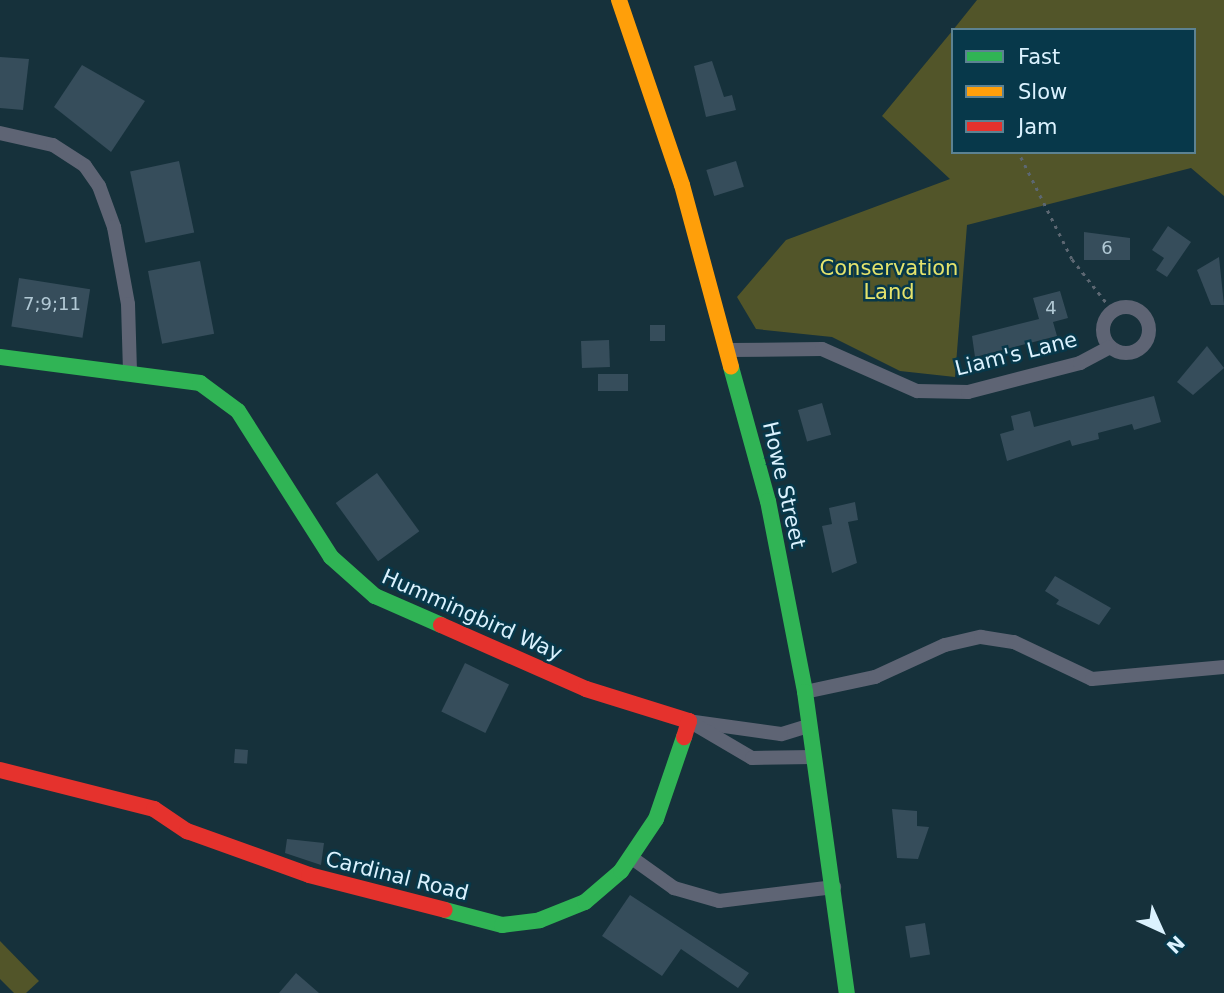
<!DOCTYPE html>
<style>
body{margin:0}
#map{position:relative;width:1224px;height:993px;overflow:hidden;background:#16313b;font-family:"DejaVu Sans",sans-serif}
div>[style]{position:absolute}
.green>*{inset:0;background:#525529}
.building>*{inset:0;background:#364d5b;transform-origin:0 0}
.path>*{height:2.5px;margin-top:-1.25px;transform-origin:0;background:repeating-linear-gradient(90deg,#5c6772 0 3.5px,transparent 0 8.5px)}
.street>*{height:14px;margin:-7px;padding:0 7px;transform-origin:7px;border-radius:7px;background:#5e6474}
.street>.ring{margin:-7px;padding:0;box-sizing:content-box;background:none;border:14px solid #5e6474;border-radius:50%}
.fast>*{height:16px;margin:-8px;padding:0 8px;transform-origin:8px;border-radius:8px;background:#30b455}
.slow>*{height:16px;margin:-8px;padding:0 8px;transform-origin:8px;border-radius:8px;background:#ff9f0a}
.jam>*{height:16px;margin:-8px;padding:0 8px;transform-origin:8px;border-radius:8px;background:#e5322d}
span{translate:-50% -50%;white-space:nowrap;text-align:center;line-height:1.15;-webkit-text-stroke:5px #07384a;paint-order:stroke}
.number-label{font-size:18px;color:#b2c9d5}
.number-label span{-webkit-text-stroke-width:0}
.park-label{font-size:21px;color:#e4e36c}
.street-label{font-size:21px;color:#dbf2fe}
.legend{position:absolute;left:951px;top:28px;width:245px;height:126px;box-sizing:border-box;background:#07384a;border:2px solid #5c8292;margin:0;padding:9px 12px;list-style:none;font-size:21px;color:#dbf2fe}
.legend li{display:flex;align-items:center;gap:14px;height:35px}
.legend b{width:35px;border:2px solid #5c8292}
.north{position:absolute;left:1126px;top:895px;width:70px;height:70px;-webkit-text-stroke:5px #07384a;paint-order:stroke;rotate:135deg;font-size:19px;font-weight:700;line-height:28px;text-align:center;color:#dbf2fe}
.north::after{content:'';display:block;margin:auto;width:24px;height:32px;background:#dbf2fe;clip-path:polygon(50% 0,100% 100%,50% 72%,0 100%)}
</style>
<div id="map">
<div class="green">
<i style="clip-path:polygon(977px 0,1224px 0,1224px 196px,1191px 168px,967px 225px,955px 377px,900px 371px,832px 337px,756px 329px,737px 297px,786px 240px,950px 179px,882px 116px,953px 30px,953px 152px,1194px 152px,1194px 30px,953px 30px)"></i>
<i style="clip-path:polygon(0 941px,39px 981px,26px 993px,14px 993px,0 979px)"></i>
</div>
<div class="building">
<i style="clip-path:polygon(0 57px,29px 59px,23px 110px,0 108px)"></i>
<i style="clip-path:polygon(712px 61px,724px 97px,732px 95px,736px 110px,706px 117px,694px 66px)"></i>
<i style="clip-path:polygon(82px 65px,145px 101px,111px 152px,54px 107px)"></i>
<i style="left:179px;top:161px;width:73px;height:50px;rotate:78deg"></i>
<i style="left:736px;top:161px;width:27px;height:31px;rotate:73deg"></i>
<i style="clip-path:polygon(1168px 226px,1191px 242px,1167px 277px,1156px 270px,1164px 258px,1152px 250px)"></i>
<i style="clip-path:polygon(1084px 232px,1130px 238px,1130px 260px,1084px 260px)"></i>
<i style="clip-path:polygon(1219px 257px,1224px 305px,1211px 305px,1197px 270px)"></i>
<i style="left:200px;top:261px;width:74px;height:53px;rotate:79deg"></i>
<i style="left:19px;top:278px;width:72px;height:49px;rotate:9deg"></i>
<i style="clip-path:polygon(1060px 291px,1068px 318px,1053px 322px,1057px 336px,975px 357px,972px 336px,1039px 319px,1033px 298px)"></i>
<i style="left:650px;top:325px;width:15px;height:16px"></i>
<i style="left:609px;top:340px;width:27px;height:28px;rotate:88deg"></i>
<i style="clip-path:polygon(1207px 346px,1224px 368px,1193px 395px,1177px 382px)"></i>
<i style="left:628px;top:374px;width:17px;height:30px;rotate:90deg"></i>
<i style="clip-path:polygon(1154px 396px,1161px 422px,1134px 430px,1132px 424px,1098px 433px,1099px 439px,1072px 446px,1070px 440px,1007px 461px,1000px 434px,1014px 430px,1011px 416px,1030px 411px,1034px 427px)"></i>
<i style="left:822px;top:403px;width:33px;height:25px;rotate:74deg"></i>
<i style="left:377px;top:473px;width:72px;height:51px;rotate:54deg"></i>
<i style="clip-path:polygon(855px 502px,858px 520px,848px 522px,857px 563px,832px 573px,822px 526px,832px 524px,829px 508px)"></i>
<i style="clip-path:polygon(1055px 576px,1111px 608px,1099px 625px,1056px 604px,1059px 600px,1045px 591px)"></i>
<i style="left:465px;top:663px;width:49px;height:54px;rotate:26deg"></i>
<i style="left:235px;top:749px;width:13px;height:14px;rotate:4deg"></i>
<i style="clip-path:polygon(892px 809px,917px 811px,917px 826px,929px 827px,918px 859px,897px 858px)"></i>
<i style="clip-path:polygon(287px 839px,324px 843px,321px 865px,285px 853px)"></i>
<i style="clip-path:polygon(630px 895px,749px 973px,738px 988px,681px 949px,662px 976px,602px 936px)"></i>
<i style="left:925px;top:923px;width:32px;height:20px;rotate:81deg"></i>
<i style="clip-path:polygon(296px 973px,319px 993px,279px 993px)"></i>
</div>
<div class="path">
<i style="left:1021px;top:157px;width:114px;rotate:63.4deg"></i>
<i style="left:1072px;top:259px;width:66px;rotate:51.7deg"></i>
</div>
<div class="street">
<i style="left:0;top:133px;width:54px;rotate:12.8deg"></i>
<i style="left:53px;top:145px;width:38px;rotate:33deg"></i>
<i style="left:85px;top:166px;width:24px;rotate:55deg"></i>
<i style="left:99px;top:186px;width:44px;rotate:69.9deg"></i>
<i style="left:114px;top:227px;width:78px;rotate:79.7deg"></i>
<i style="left:128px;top:304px;width:67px;rotate:88.3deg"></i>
<i class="ring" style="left:1103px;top:307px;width:32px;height:32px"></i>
<i style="left:729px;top:350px;width:93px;rotate:-0.6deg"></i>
<i style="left:822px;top:349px;width:104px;rotate:23.9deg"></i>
<i style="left:917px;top:391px;width:51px;rotate:1.1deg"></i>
<i style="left:968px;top:392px;width:116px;rotate:-14.5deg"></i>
<i style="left:1080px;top:363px;width:34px;rotate:-28deg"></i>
<i style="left:805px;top:692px;width:72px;rotate:-12.1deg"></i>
<i style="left:875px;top:677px;width:77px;rotate:-24.6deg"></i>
<i style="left:945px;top:645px;width:37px;rotate:-13deg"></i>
<i style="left:981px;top:637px;width:33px;rotate:9deg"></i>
<i style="left:1014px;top:642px;width:86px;rotate:25.4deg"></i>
<i style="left:1092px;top:679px;width:133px;rotate:-5.2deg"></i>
<i style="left:808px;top:726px;width:28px;rotate:163deg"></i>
<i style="left:781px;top:734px;width:93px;rotate:-172deg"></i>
<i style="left:689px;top:721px;width:73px;rotate:30.4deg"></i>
<i style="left:752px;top:758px;width:61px;rotate:-0.9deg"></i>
<i style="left:632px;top:858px;width:52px;rotate:35.5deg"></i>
<i style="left:674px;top:888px;width:47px;rotate:16.1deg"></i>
<i style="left:719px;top:901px;width:116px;rotate:-6.9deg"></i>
</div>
<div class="fast">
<i style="left:0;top:357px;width:202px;rotate:7.4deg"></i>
<i style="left:200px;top:383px;width:47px;rotate:36.4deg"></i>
<i style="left:238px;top:411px;width:173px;rotate:57.5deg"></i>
<i style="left:331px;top:557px;width:59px;rotate:41.6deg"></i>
<i style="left:375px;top:596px;width:72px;rotate:23.7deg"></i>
<i style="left:731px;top:367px;width:139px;rotate:74.6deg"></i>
<i style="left:768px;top:501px;width:195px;rotate:79deg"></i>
<i style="left:805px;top:692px;width:304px;rotate:82.1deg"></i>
<i style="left:445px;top:910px;width:59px;rotate:14.7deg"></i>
<i style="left:502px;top:925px;width:38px;rotate:-7deg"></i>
<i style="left:540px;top:920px;width:48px;rotate:-21.8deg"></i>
<i style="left:585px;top:902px;width:48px;rotate:-40.7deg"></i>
<i style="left:621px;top:871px;width:63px;rotate:-56.1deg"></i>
<i style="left:656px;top:819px;width:87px;rotate:-71.1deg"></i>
</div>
<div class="slow">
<i style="left:619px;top:0;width:195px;rotate:71.2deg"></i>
<i style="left:682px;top:185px;width:188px;rotate:74.9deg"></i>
</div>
<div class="jam">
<i style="left:441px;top:625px;width:158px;rotate:23.8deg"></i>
<i style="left:586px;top:689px;width:108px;rotate:17.3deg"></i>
<i style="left:689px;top:721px;width:17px;rotate:107deg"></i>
<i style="left:0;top:770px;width:159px;rotate:14.2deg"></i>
<i style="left:154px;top:809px;width:40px;rotate:34deg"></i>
<i style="left:187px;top:831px;width:130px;rotate:19.8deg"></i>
<i style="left:309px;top:875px;width:140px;rotate:14.4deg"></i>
</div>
<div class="number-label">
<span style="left:1107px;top:248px">6</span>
<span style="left:52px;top:304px">7;9;11</span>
<span style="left:1051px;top:308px">4</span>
</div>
<div class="park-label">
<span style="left:889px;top:280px">Conservation<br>Land</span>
</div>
<div class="street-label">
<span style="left:1016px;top:354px;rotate:-14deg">Liam's Lane</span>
<span style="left:784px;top:485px;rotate:77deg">Howe Street</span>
<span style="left:472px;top:615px;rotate:24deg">Hummingbird Way</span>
<span style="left:397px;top:876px;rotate:14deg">Cardinal Road</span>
</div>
<ul class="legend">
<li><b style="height:9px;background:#30b455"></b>Fast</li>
<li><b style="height:9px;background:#ff9f0a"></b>Slow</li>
<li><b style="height:9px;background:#e5322d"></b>Jam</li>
</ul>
<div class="north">N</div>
</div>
